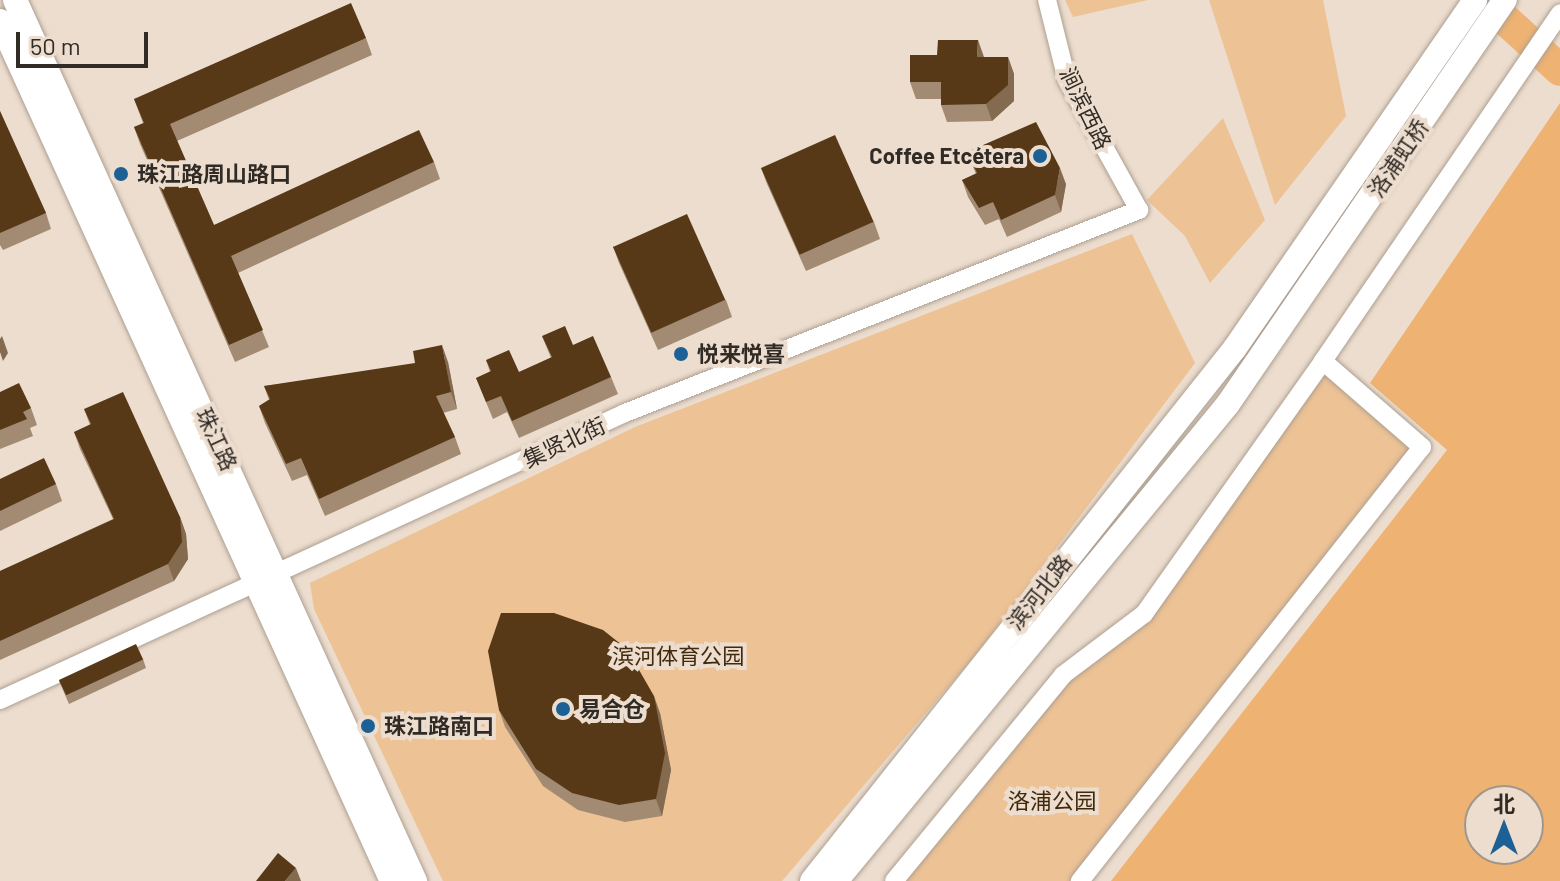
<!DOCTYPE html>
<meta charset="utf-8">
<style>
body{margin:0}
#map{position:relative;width:1560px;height:881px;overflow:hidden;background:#ecddce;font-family:Barlow,"Noto Sans SC",sans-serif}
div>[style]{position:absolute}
.green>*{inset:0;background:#edc295}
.water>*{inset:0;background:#eeb272}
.river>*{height:32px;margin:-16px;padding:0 16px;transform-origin:16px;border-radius:16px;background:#eeb272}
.roads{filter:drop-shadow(0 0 2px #ad9f91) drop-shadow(0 0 2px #ad9f91)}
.street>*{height:18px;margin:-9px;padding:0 9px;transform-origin:9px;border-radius:9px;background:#fff}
.secondary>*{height:24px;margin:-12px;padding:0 12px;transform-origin:12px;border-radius:12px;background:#fff}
.wall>*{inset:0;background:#a28b72}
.shaded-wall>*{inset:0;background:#846a4e}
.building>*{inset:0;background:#573917;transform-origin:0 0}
.dots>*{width:22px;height:22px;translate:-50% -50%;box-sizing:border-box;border:4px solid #ecddce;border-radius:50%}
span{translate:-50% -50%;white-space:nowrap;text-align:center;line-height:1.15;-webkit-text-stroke:8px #ecddce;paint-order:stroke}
.street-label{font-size:22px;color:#312b26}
.poi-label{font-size:22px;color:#312b26;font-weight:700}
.right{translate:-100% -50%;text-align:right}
.left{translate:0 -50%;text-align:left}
.park-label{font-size:22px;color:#41290c}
.north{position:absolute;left:1464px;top:785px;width:80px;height:80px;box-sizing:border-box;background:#ecddce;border:2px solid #a1968b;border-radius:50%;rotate:0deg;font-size:22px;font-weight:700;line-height:32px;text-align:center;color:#312b26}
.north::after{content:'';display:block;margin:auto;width:28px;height:36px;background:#1c6095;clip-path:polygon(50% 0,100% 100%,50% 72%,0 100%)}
.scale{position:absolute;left:16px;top:32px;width:132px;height:36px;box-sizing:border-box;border:4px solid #312b26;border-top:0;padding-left:10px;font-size:24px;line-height:28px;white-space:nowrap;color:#312b26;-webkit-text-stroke:6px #ecddce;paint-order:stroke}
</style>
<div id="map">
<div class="green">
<i style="clip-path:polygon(1065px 0,1148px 0,1073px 17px)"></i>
<i style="clip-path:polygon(1209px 0,1323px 0,1346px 116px,1275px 205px)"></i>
<i style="clip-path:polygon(1223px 118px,1265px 220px,1210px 283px,1185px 236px,1147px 200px)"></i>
<i style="clip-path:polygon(1132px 234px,1195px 363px,978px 652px,782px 881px,443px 881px,314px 609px,310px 583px,635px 427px)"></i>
<i style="clip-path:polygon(1323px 361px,1422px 447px,1080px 881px,894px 881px,1063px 675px,1144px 614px)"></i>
</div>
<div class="water">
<i style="clip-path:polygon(evenodd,1560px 103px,1560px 881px,1111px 881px,1447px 450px,1370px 383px,1560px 103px,1480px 801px,1528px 801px,1528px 849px,1480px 849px,1480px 801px)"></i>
</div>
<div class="river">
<i style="left:1484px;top:0;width:103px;rotate:42.6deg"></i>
</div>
<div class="roads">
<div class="street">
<i style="left:1323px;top:361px;width:421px;rotate:-55.7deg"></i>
<i style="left:0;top:700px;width:688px;rotate:-24.66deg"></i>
<i style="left:625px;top:413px;width:553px;rotate:-21.55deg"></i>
<i style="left:1139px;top:210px;width:149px;rotate:-119deg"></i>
<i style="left:1067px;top:80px;width:82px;rotate:-104deg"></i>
<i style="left:894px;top:881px;width:266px;rotate:-50.6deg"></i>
<i style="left:1063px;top:675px;width:101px;rotate:-37deg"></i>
<i style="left:1144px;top:614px;width:310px;rotate:-54.7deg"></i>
<i style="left:1323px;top:361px;width:131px;rotate:41deg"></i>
<i style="left:1422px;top:447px;width:553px;rotate:128.24deg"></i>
</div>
<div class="secondary">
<i style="left:15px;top:0;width:968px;rotate:65.58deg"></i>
<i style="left:0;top:21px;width:945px;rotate:65.5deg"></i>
<i style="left:812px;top:881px;width:680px;rotate:-51.56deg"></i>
<i style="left:1235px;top:348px;width:423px;rotate:-55.4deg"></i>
<i style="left:836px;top:881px;width:617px;rotate:-50.59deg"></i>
<i style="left:1228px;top:404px;width:490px;rotate:-55.6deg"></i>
</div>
</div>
<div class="wall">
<i style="clip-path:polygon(366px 38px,372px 55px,177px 141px,214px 225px,434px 162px,440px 179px,238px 273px,269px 347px,235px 362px,140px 144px,134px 127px,143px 123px,134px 99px)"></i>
<i style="clip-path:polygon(983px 57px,1008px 57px,1014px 74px,1014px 101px,992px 121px,947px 122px,941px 105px,941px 99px,916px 99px,910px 82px)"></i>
<i style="clip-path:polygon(0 111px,46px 213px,51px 229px,3px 250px,0 245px)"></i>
<i style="clip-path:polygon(967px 152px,1066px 184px,1061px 212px,1007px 237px,999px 219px,985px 225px,968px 197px,962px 180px,976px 174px)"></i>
<i style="clip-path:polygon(761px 168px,874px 222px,880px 239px,806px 271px,767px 184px)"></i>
<i style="clip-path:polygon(613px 246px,726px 300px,732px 317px,658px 350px,619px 263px)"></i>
<i style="clip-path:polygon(542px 336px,573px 345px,611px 377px,618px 394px,519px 438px,507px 412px,493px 419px,476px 378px,490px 372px,486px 360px,519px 372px,551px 358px)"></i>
<i style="clip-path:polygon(448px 362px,457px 409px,443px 413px,455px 437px,461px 454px,325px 516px,307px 475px,292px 481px,265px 423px,259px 406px,269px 400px,264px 386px)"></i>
<i style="clip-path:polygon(0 392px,31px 408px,37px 425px,30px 428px,33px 436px,0 449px)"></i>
<i style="clip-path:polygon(84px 409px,180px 517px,186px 534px,188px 559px,174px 581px,0 660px,0 571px,113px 519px,80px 449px,74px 432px,90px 425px)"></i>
<i style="clip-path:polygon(0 479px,56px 484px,62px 501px,0 531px)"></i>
<i style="clip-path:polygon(143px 659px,146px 668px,69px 704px,59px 681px)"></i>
<i style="clip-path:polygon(499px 710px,660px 713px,671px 770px,662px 816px,625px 822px,578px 810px,543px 786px,505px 727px)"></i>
</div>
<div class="shaded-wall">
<i style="clip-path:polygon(978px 40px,984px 57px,977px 57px)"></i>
<i style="clip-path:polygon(1008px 57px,1014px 74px,1014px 101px,992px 121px,986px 104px)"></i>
<i style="clip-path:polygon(1060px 168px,1066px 184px,1061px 212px,1055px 195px)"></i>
<i style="clip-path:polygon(2px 336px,8px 353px,3px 361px,0 352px,0 339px)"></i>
<i style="clip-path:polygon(442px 345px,448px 362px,457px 409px,451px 392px)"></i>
<i style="clip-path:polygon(180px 517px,186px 534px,188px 559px,174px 581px,168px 564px)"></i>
<i style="clip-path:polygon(654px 696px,660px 713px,671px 770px,662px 816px,656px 799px)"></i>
<i style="clip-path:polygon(296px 868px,301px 881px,285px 881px)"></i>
</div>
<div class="building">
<i style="clip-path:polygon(351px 3px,366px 38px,170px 124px,214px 225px,419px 130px,434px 162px,231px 256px,263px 330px,229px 345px,134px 127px,144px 123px,134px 99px)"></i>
<i style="clip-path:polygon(938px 40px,978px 40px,977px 57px,1008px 57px,1008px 85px,986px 104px,941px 105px,941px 82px,910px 82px,910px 55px,937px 55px)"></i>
<i style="clip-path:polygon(0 111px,46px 213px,0 233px)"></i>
<i style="clip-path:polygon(1036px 122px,1060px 168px,1055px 195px,1001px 220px,993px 202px,979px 208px,962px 180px,977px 173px,967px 152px)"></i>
<i style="left:835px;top:135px;width:95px;height:81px;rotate:66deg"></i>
<i style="left:687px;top:214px;width:94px;height:81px;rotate:66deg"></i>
<i style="clip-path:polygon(565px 326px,573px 345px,593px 336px,611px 377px,512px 421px,501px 396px,486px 402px,476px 378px,491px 371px,486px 360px,509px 350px,519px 372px,552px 357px,542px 336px)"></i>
<i style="clip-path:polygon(442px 345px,451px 392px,436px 396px,455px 437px,319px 499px,301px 458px,286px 464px,259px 406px,270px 399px,264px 386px,415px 363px,413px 351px)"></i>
<i style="clip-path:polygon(19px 383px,31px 408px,23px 412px,27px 419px,0 430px,0 392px)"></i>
<i style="clip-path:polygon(123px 392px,180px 517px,182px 542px,168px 564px,0 641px,0 571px,114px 519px,74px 432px,91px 424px,84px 409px)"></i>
<i style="clip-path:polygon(44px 458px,56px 484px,0 511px,0 479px)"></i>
<i style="clip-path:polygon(501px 613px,554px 613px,603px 630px,627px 649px,654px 696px,665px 753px,656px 799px,619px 805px,572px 793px,536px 769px,499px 710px,488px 651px)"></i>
<i style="left:136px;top:644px;width:17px;height:85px;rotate:65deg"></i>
<i style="clip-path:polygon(278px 853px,296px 868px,285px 881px,256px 881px)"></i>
</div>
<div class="dots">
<i style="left:1040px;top:156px;background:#1c6095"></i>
<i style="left:121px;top:174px;background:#1c6095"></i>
<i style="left:681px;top:354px;background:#1c6095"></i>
<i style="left:563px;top:709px;background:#1c6095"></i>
<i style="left:368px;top:726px;background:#1c6095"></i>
</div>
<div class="street-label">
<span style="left:1086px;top:108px;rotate:64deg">涧滨西路</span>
<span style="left:1398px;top:158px;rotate:-56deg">洛浦虹桥</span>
<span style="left:217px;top:439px;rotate:65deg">珠江路</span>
<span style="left:564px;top:442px;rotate:-25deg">集贤北街</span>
<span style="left:1039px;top:592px;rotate:-52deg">滨河北路</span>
</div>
<div class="poi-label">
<span class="right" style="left:1024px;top:156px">Coffee Etcétera</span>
<span class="left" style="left:137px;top:174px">珠江路周山路口</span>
<span class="left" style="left:697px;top:354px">悦来悦喜</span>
<span class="left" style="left:579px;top:709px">易合仓</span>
<span class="left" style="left:384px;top:726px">珠江路南口</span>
</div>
<div class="park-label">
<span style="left:678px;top:656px">滨河体育公园</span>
<span style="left:1052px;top:801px">洛浦公园</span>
</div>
<div class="north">北</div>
<div class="scale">50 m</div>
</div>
